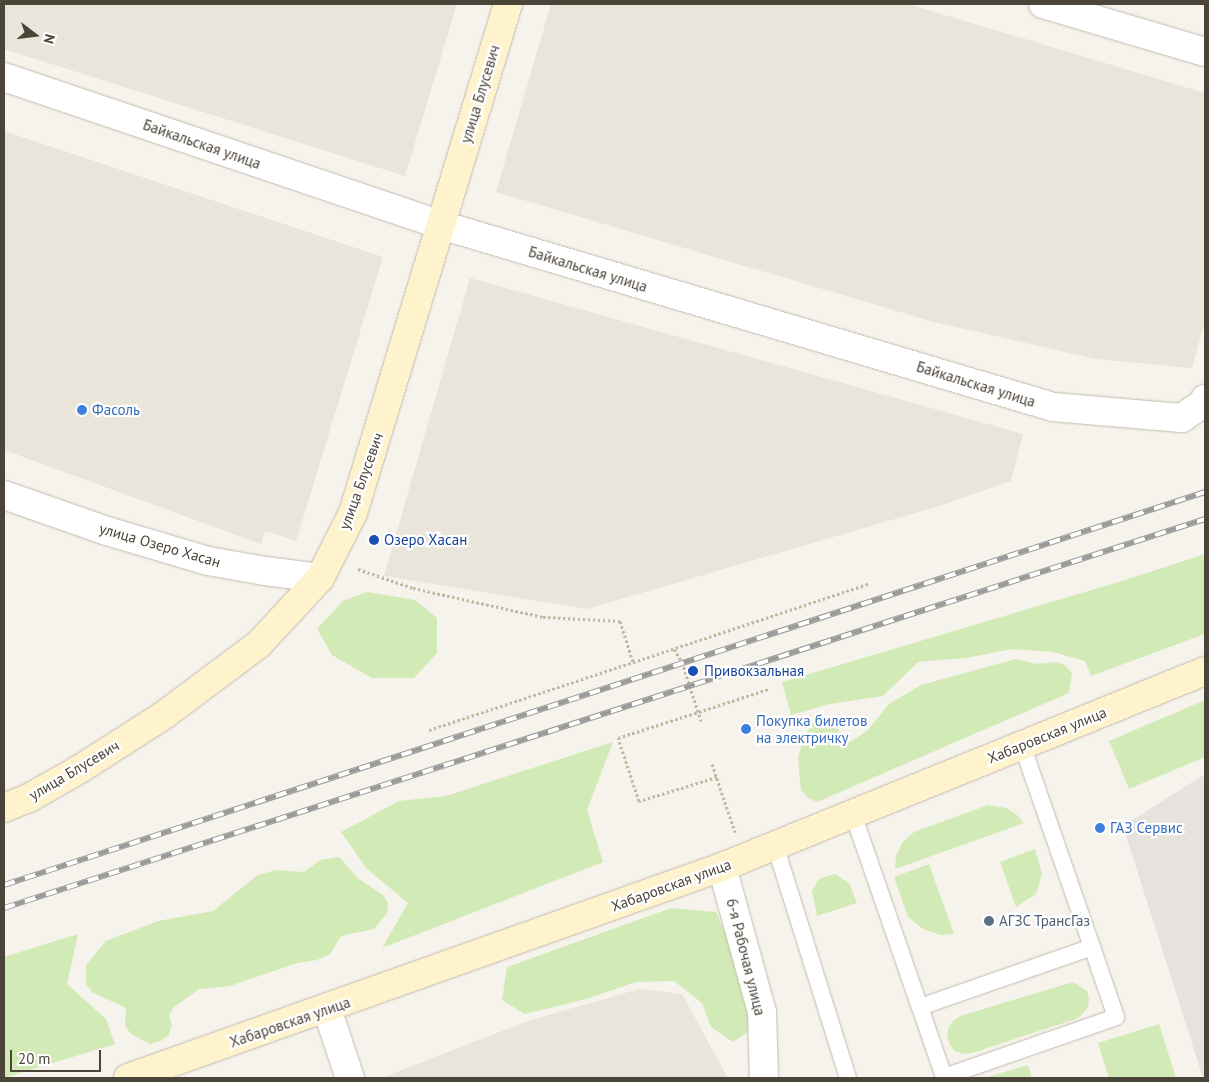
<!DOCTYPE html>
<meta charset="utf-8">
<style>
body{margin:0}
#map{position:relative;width:1209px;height:1082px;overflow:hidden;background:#f6f3ec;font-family:"PT Sans",sans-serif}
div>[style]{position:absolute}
.residential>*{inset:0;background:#eae5da}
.industrial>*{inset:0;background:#e6e2dd}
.green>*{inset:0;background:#d2eab5}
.path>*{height:3px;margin-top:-1.5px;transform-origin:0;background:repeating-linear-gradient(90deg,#c4b79f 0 2.5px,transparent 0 5px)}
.roads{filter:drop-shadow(0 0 1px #c2bbae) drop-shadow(0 0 1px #c2bbae)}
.lane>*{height:16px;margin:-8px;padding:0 8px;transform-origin:8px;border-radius:8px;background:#fff}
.street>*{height:28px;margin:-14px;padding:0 14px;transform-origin:14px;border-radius:14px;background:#fff}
.secondary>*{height:28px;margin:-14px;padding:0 14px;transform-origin:14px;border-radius:14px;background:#fff3cd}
.rail>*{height:5.5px;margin-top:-2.75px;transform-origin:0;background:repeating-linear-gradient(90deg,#fff 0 11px,#9a9a9a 0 22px);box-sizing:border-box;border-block:1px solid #9a9a9a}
.dots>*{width:14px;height:14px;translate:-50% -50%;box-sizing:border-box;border:2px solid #fff;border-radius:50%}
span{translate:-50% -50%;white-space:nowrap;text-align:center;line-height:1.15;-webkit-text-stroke:4.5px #fff;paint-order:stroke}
.street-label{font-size:15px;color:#4b4439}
.shop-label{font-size:15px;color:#366cbe}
.left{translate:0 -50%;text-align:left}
.transit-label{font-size:15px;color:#164399}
.service-label{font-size:15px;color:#4e5e75}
.frame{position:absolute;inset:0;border:5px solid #4b4439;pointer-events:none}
.north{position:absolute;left:10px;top:10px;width:50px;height:50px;-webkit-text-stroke:4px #fff;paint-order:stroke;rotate:105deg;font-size:14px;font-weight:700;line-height:20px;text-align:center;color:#4b4439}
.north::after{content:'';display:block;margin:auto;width:18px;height:22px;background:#4b4439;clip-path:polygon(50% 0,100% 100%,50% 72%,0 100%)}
.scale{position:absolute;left:10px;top:1050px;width:91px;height:22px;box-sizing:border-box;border:2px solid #4b4439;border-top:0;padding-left:6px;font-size:15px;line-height:18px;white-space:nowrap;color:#4b4439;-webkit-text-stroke:4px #fff;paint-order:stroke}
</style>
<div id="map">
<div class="residential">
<i style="clip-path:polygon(4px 4px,457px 4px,405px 176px,4px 49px)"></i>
<i style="clip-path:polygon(551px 4px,908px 4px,1205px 93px,1205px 320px,1192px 368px,1096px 359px,930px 321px,496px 192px)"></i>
<i style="clip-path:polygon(4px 131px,383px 257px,296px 541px,265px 531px,261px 544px,4px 450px)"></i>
<i style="clip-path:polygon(470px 278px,1023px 434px,1011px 481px,936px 507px,587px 609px,384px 576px)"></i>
<i style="clip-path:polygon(639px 989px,682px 994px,728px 1078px,387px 1078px,386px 1076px,531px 1020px)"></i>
</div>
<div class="industrial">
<i style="clip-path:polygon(1205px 774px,1205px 1078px,1203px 1078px,1123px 826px)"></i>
</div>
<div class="green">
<i style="clip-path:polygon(1205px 554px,1205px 634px,1091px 676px,1085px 661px,1053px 652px,1012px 649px,966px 658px,918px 662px,883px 696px,830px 704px,791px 715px,782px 682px,1119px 582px)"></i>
<i style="clip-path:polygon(367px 592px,415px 600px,437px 618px,437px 653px,414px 678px,372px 678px,332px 655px,317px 629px,343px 601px)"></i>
<i style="clip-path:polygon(1016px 659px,1036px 664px,1057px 662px,1066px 666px,1072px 673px,1069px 693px,817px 802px,808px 798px,801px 790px,798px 758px,803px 739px,813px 722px,823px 717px,834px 719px,842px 737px,850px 742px,867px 731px,889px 704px,921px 685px)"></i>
<i style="clip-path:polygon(1205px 700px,1205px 757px,1129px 789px,1109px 741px)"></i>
<i style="clip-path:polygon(613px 742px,587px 810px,603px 862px,382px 948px,408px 903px,367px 869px,341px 832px,399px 801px,446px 796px)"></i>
<i style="clip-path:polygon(988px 805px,1006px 808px,1016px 814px,1024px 823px,895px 869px,896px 856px,902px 843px,914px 832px)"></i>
<i style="clip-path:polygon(1035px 849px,1042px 874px,1036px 894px,1016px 907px,1000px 862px)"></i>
<i style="clip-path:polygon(339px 857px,359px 879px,383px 895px,388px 903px,387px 913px,374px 929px,341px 936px,330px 954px,317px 960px,297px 963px,230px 986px,199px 989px,173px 1008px,169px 1016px,172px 1025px,169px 1035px,160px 1041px,150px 1044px,131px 1034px,125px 1026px,126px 1008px,92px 992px,86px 984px,86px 965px,106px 941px,158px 921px,213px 911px,258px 875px,276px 870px,304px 872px,320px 860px)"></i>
<i style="clip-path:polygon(929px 864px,954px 934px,940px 935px,923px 929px,908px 917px,894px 877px)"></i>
<i style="clip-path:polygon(835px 874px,849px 883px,857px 903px,817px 916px,812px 891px,819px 879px)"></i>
<i style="clip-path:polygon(671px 908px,716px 912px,754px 1001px,752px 1029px,733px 1042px,711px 1027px,702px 1003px,674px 981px,636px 982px,586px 999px,525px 1014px,502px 1000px,507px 967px)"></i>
<i style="clip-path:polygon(78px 934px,67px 984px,106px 1019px,115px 1044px,4px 1078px,4px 957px)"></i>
<i style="clip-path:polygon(1073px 982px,1087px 991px,1089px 999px,1088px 1007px,1083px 1014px,1076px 1019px,972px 1053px,964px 1054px,955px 1051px,950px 1045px,947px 1036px,948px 1028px,953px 1021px,960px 1016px)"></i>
<i style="clip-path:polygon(1159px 1024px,1176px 1078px,1109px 1078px,1098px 1043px)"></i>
<i style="clip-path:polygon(1028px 1065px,1032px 1078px,984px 1078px)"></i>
</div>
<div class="path">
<i style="left:358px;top:569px;width:58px;rotate:19.1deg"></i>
<i style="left:413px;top:588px;width:133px;rotate:12.6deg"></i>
<i style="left:543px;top:617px;width:77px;rotate:3deg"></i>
<i style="left:620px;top:621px;width:43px;rotate:72.4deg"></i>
<i style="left:674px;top:649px;width:15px;rotate:58deg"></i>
<i style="left:682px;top:662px;width:62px;rotate:72.1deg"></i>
<i style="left:429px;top:730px;width:464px;rotate:-18.4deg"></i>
<i style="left:712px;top:764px;width:72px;rotate:71.3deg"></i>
<i style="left:717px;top:777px;width:82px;rotate:162.9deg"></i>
<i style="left:639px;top:801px;width:66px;rotate:-108.4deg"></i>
<i style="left:618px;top:738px;width:159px;rotate:-18deg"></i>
</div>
<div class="roads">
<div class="lane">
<i style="left:853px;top:814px;width:204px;rotate:70.9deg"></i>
<i style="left:920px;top:1007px;width:182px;rotate:-19.2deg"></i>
<i style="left:1092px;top:947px;width:214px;rotate:-109.1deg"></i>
<i style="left:775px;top:845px;width:244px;rotate:72.6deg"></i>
<i style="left:920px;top:1007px;width:74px;rotate:71.1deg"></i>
<i style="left:944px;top:1077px;width:182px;rotate:-19.2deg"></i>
<i style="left:1116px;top:1017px;width:74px;rotate:-108.9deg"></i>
</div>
<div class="street">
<i style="left:1043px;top:4px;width:169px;rotate:16.5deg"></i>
<i style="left:4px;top:77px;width:461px;rotate:18.7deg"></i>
<i style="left:441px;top:225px;width:638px;rotate:16.56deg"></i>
<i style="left:1053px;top:407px;width:129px;rotate:4.9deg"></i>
<i style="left:1182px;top:418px;width:24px;rotate:-35deg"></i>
<i style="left:1202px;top:404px;width:6px;rotate:-59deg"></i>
<i style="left:4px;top:495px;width:109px;rotate:19.3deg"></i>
<i style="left:107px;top:531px;width:105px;rotate:16.5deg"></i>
<i style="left:208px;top:561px;width:58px;rotate:10deg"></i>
<i style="left:265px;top:571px;width:55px;rotate:7.3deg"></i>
<i style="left:722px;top:867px;width:150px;rotate:74.6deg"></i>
<i style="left:762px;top:1012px;width:66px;rotate:88.3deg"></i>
<i style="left:327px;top:1009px;width:73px;rotate:71.6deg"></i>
</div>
<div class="secondary">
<i style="left:4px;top:808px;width:27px;rotate:-22deg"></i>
<i style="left:29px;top:798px;width:59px;rotate:-29.6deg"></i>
<i style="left:80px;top:769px;width:100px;rotate:-32.7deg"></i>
<i style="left:164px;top:715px;width:117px;rotate:-36.7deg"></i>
<i style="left:258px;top:645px;width:91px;rotate:-47.2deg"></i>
<i style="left:320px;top:578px;width:73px;rotate:-63.1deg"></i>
<i style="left:353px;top:513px;width:532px;rotate:-73.06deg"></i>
<i style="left:128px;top:1078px;width:630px;rotate:-19.56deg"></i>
<i style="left:722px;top:867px;width:521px;rotate:-22.09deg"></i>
</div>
</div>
<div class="rail">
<i style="left:4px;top:885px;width:1264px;rotate:-18.12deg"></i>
<i style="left:4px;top:908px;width:1262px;rotate:-17.95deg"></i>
</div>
<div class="dots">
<i style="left:82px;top:410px;background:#3f7fe0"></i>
<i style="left:374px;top:540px;background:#1a4fb4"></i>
<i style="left:693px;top:671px;background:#1a4fb4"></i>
<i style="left:746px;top:729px;background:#3f7fe0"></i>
<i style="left:1100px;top:828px;background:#3f7fe0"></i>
<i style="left:989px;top:921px;background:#5c6f8a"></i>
</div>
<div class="street-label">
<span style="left:480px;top:94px;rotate:-73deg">улица Блусевич</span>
<span style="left:202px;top:144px;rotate:19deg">Байкальская улица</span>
<span style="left:588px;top:269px;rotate:17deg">Байкальская улица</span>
<span style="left:976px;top:384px;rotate:17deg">Байкальская улица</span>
<span style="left:361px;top:481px;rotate:-70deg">улица Блусевич</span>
<span style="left:160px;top:545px;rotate:16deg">улица Озеро Хасан</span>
<span style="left:1047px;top:735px;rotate:-22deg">Хабаровская улица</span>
<span style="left:74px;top:770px;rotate:-31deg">улица Блусевич</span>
<span style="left:671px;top:885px;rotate:-20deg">Хабаровская улица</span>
<span style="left:746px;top:957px;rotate:76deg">6-я Рабочая улица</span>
<span style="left:290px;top:1022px;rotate:-19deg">Хабаровская улица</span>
</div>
<div class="shop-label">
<span class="left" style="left:92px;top:410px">Фасоль</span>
<span class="left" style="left:756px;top:729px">Покупка билетов<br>на электричку</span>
<span class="left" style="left:1110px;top:828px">ГАЗ Сервис</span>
</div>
<div class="transit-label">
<span class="left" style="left:384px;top:540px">Озеро Хасан</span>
<span class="left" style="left:704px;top:671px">Привокзальная</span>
</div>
<div class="service-label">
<span class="left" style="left:999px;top:921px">АГЗС ТрансГаз</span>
</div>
<div class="frame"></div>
<div class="north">N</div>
<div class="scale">20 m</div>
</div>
